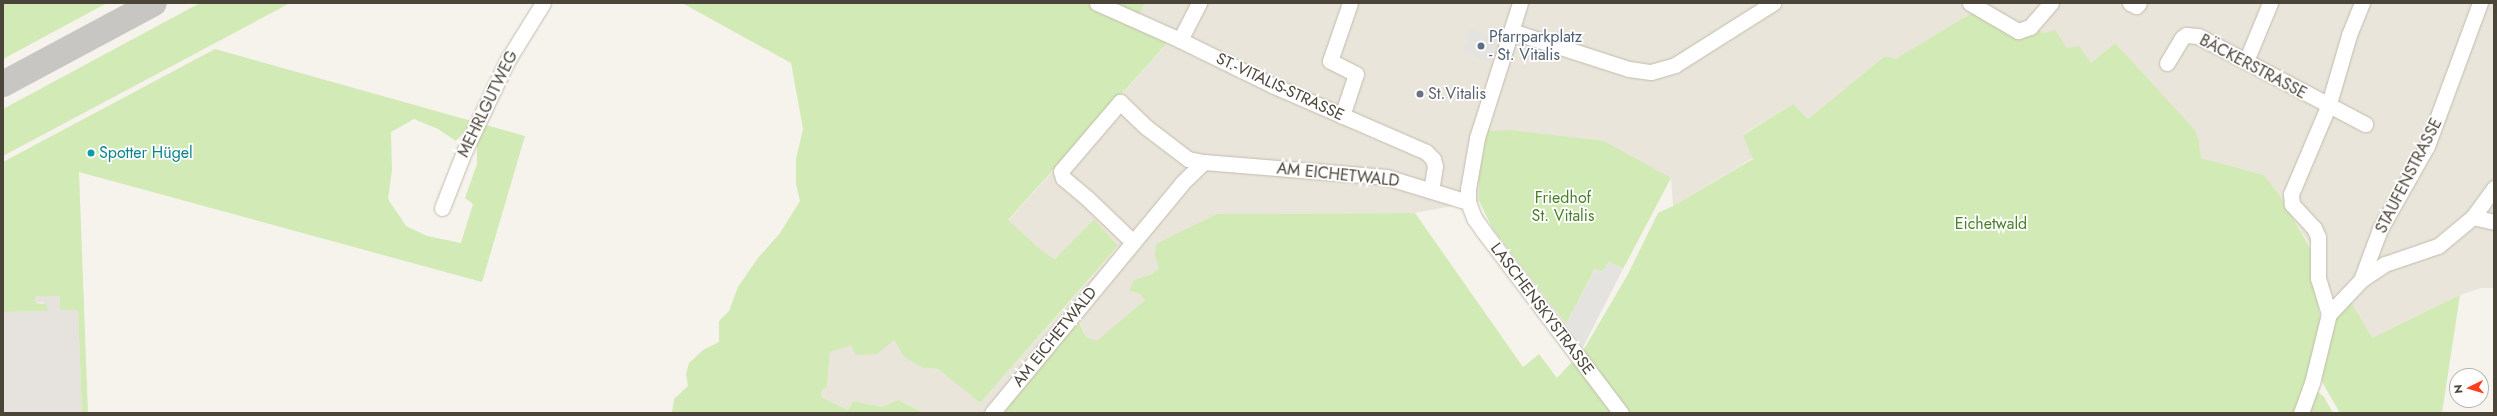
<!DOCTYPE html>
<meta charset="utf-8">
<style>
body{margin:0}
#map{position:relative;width:2497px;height:416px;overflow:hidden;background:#f6f3ec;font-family:Jost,sans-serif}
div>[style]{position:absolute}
.residential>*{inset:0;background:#eae5da}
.industrial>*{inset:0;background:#e6e2dd}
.green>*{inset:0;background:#d2eab5}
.parking>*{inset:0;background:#e5e3e0;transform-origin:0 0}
.taxiway>*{height:26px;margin:-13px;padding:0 13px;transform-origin:13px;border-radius:13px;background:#c8c6c3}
.roads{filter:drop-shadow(0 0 1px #c2bbae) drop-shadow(0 0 1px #c2bbae)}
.minor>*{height:15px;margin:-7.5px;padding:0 7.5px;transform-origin:7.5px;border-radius:7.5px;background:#fff}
.dots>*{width:11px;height:11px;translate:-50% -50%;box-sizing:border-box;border:2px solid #fff;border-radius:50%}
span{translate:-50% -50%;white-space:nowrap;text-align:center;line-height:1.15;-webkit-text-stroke:3.5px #fff;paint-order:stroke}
.service-label{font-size:16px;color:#4e5e75}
.left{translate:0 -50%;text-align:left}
.street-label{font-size:16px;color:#4b4439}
.worship-label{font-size:16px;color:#5b616d}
.culture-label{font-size:16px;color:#0d838f}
.park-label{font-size:16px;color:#4a7f2a}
.frame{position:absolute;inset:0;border:4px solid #4b4439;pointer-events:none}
.north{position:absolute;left:2449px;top:368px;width:40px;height:40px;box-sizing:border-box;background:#fff;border:1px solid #b7b4b0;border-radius:50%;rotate:265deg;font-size:11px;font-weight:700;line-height:16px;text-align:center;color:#4b4439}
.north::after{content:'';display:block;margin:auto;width:14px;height:18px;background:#fc3f1d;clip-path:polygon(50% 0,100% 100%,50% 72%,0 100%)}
</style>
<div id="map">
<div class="residential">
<i style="clip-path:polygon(1145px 3px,2494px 3px,2494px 288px,2481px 288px,2460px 295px,2372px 338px,2325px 333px,2317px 294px,2318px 259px,2282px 199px,2264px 175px,2201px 158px,2199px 140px,2115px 43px,2091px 63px,2079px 47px,2067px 48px,2044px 33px,1973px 12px,1896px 60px,1885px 56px,1808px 119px,1793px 104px,1743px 134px,1753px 158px,1673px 206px,1671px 178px,1481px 160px,1479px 201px,1415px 213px,1217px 214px,1155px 256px,1159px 268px,1152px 274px,1134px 280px,1130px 290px,1141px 295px,1145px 300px,1097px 342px,1086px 337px,1078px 318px,1000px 413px,924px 413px,898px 400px,882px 407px,853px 401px,848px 410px,821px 397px,822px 390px,827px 387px,830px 352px,851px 344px,894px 340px,899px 349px,923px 368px,938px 369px,980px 403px,1118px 247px,1094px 219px,1055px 259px,1041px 250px,1008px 221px,1173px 37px,1138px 18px)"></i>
</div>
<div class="industrial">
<i style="clip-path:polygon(35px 296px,60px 296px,78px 310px,82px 413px,3px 413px,3px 312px,48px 311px,43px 302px,35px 303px)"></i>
</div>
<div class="green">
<i style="clip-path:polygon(3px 3px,107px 3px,3px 59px)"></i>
<i style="clip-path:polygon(200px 3px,290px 3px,3px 156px,3px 109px)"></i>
<i style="clip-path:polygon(682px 3px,1090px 3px,1170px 40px,1008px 220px,1041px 250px,1055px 259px,1094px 219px,1118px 246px,980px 403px,938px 369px,923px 368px,904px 357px,894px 340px,877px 354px,856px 355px,851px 345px,830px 352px,827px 387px,822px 390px,821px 397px,848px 410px,853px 401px,882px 407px,898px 400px,924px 413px,672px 413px,674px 399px,688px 386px,686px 374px,689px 363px,703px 350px,719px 342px,719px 321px,729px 311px,738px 287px,758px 258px,780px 233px,800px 201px,796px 184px,796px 159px,803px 129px,791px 63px)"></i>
<i style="clip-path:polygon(1103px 3px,1145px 3px,1138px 18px)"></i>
<i style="clip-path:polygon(1973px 12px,2032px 27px,2044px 33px,2055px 30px,2067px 48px,2079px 46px,2091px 63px,2115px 43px,2194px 129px,2199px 140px,2201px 158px,2264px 175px,2282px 199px,2317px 260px,2316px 294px,2322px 326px,2308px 384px,2324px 397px,2333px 413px,1000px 413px,1077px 318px,1086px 337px,1097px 341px,1145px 300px,1141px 295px,1129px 290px,1134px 280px,1152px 274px,1159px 268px,1155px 256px,1156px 244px,1217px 214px,1415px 213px,1523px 367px,1539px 354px,1557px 378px,1584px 349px,1628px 274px,1658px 213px,1673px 206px,1753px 159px,1743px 135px,1793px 104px,1808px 119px,1885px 56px,1896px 59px)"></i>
<i style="clip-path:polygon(evenodd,215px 49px,525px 136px,482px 282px,79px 172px,88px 413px,82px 413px,78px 310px,60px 310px,60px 296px,35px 296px,35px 303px,46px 304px,48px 311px,3px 312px,3px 162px,215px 49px,414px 119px,438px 129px,456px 141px,462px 134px,477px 138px,477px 164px,465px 198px,473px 204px,461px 243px,427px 236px,406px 226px,388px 199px,392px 170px,391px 132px,414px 119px)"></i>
<i style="clip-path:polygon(1509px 130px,1604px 141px,1671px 178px,1623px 269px,1609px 262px,1602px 272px,1595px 269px,1566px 324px,1493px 229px,1479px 201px,1479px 175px,1487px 131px)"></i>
<i style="clip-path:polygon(2460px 295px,2442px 413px,2340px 413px,2321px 380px,2319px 365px,2322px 350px,2337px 314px,2351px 302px,2372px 338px)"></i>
</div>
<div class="parking">
<i style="left:1471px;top:29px;width:30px;height:24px;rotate:21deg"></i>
<i style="clip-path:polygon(1609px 262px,1623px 269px,1583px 347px,1566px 324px,1596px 268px,1602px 272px)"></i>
</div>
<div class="taxiway">
<i style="left:3px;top:84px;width:171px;rotate:-28.2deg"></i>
</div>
<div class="roads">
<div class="minor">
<i style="left:1097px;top:3px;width:91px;rotate:24deg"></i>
<i style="left:1180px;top:40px;width:102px;rotate:26.1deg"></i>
<i style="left:1272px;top:85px;width:168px;rotate:23.5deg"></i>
<i style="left:1426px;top:152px;width:10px;rotate:45deg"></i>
<i style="left:1433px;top:159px;width:7px;rotate:74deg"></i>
<i style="left:1435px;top:166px;width:24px;rotate:99deg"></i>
<i style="left:1520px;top:3px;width:142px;rotate:107.7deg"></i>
<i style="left:1477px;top:138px;width:52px;rotate:100deg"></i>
<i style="left:1468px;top:189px;width:13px;rotate:90deg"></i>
<i style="left:1468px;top:202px;width:17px;rotate:69deg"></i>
<i style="left:1474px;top:218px;width:17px;rotate:54deg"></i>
<i style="left:1484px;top:232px;width:227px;rotate:52.9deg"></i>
<i style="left:1970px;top:3px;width:56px;rotate:30.3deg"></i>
<i style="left:2018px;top:31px;width:13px;rotate:-18deg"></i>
<i style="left:2030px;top:27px;width:32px;rotate:-49deg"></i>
<i style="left:2130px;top:3px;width:7px;rotate:27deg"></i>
<i style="left:2136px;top:6px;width:4px;rotate:-45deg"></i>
<i style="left:1511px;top:31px;width:124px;rotate:17.9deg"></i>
<i style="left:1629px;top:69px;width:22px;rotate:8deg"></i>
<i style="left:1651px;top:72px;width:25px;rotate:-16deg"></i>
<i style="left:1675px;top:65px;width:116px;rotate:-32.3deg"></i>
<i style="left:1180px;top:40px;width:42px;rotate:-62.8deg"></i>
<i style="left:2246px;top:61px;width:63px;rotate:-67.5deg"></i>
<i style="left:2167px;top:63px;width:29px;rotate:-59deg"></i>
<i style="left:2182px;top:38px;width:5px;rotate:-37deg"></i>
<i style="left:2186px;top:35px;width:12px;rotate:5deg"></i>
<i style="left:2198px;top:36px;width:189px;rotate:27.8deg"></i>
<i style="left:1342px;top:116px;width:44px;rotate:-71.6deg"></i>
<i style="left:1356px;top:74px;width:29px;rotate:-153deg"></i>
<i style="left:1330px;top:61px;width:61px;rotate:-71deg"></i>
<i style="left:442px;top:208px;width:60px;rotate:-68.6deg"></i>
<i style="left:464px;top:152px;width:101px;rotate:-64.7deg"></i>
<i style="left:507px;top:61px;width:68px;rotate:-58.2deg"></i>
<i style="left:2473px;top:217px;width:22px;rotate:13deg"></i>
<i style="left:1133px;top:242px;width:64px;rotate:-136.3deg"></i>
<i style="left:1087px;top:198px;width:31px;rotate:-140deg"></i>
<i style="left:1063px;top:178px;width:7px;rotate:-106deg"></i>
<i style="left:1061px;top:171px;width:91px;rotate:-49.5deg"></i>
<i style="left:1120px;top:102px;width:36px;rotate:44deg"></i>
<i style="left:1146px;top:127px;width:53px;rotate:37.3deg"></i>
<i style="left:1188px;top:159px;width:16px;rotate:11deg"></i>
<i style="left:2361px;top:280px;width:54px;rotate:-69.6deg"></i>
<i style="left:2380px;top:229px;width:95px;rotate:-60.5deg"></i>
<i style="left:2427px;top:146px;width:153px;rotate:-69.7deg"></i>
<i style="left:2329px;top:314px;width:37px;rotate:-107deg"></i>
<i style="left:2318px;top:279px;width:42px;rotate:-90deg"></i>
<i style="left:2318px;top:237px;width:10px;rotate:-114deg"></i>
<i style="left:2314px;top:228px;width:33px;rotate:-133deg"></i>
<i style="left:2292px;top:204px;width:10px;rotate:-96deg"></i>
<i style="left:2291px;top:194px;width:95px;rotate:-67deg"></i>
<i style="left:2328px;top:107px;width:75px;rotate:-73.7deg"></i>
<i style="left:2349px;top:35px;width:35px;rotate:-68deg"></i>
<i style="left:992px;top:413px;width:298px;rotate:-50.4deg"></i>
<i style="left:1182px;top:183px;width:30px;rotate:-44deg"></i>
<i style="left:1204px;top:162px;width:183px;rotate:4.7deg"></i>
<i style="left:1386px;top:177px;width:86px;rotate:17deg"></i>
<i style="left:2301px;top:413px;width:32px;rotate:-70deg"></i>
<i style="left:2312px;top:383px;width:71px;rotate:-76.2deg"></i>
<i style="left:2329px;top:314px;width:47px;rotate:-46.7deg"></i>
<i style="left:2361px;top:280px;width:29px;rotate:-34deg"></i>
<i style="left:2385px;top:264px;width:56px;rotate:-18.8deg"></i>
<i style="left:2438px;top:246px;width:45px;rotate:-39.6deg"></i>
<i style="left:2473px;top:217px;width:36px;rotate:-54deg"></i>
</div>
</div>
<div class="dots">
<i style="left:1481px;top:46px;background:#5c6f8a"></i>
<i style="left:1420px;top:94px;background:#6b7280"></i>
<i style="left:91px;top:153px;background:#0f9aa8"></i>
</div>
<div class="service-label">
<span class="left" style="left:1489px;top:46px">Pfarrparkplatz<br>- St. Vitalis</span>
</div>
<div class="street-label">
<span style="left:2253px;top:67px;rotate:28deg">BÄCKERSTRASSE</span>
<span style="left:1280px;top:87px;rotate:25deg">ST.-VITALIS-STRASSE</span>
<span style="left:488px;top:104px;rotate:-64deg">MEHRLGUTWEG</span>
<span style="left:1338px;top:175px;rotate:6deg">AM EICHETWALD</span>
<span style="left:2409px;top:176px;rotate:-63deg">STAUFENSTRASSE</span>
<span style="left:1542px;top:309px;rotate:53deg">LASCHENSKYSTRASSE</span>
<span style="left:1055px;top:337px;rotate:-51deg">AM EICHETWALD</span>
</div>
<div class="worship-label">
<span class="left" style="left:1428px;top:94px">St.Vitalis</span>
</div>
<div class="culture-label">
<span class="left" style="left:99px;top:153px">Spotter Hügel</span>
</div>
<div class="park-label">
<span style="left:1563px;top:207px">Friedhof<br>St. Vitalis</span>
<span style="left:1991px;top:224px">Eichetwald</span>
</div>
<div class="frame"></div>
<div class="north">N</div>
</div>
